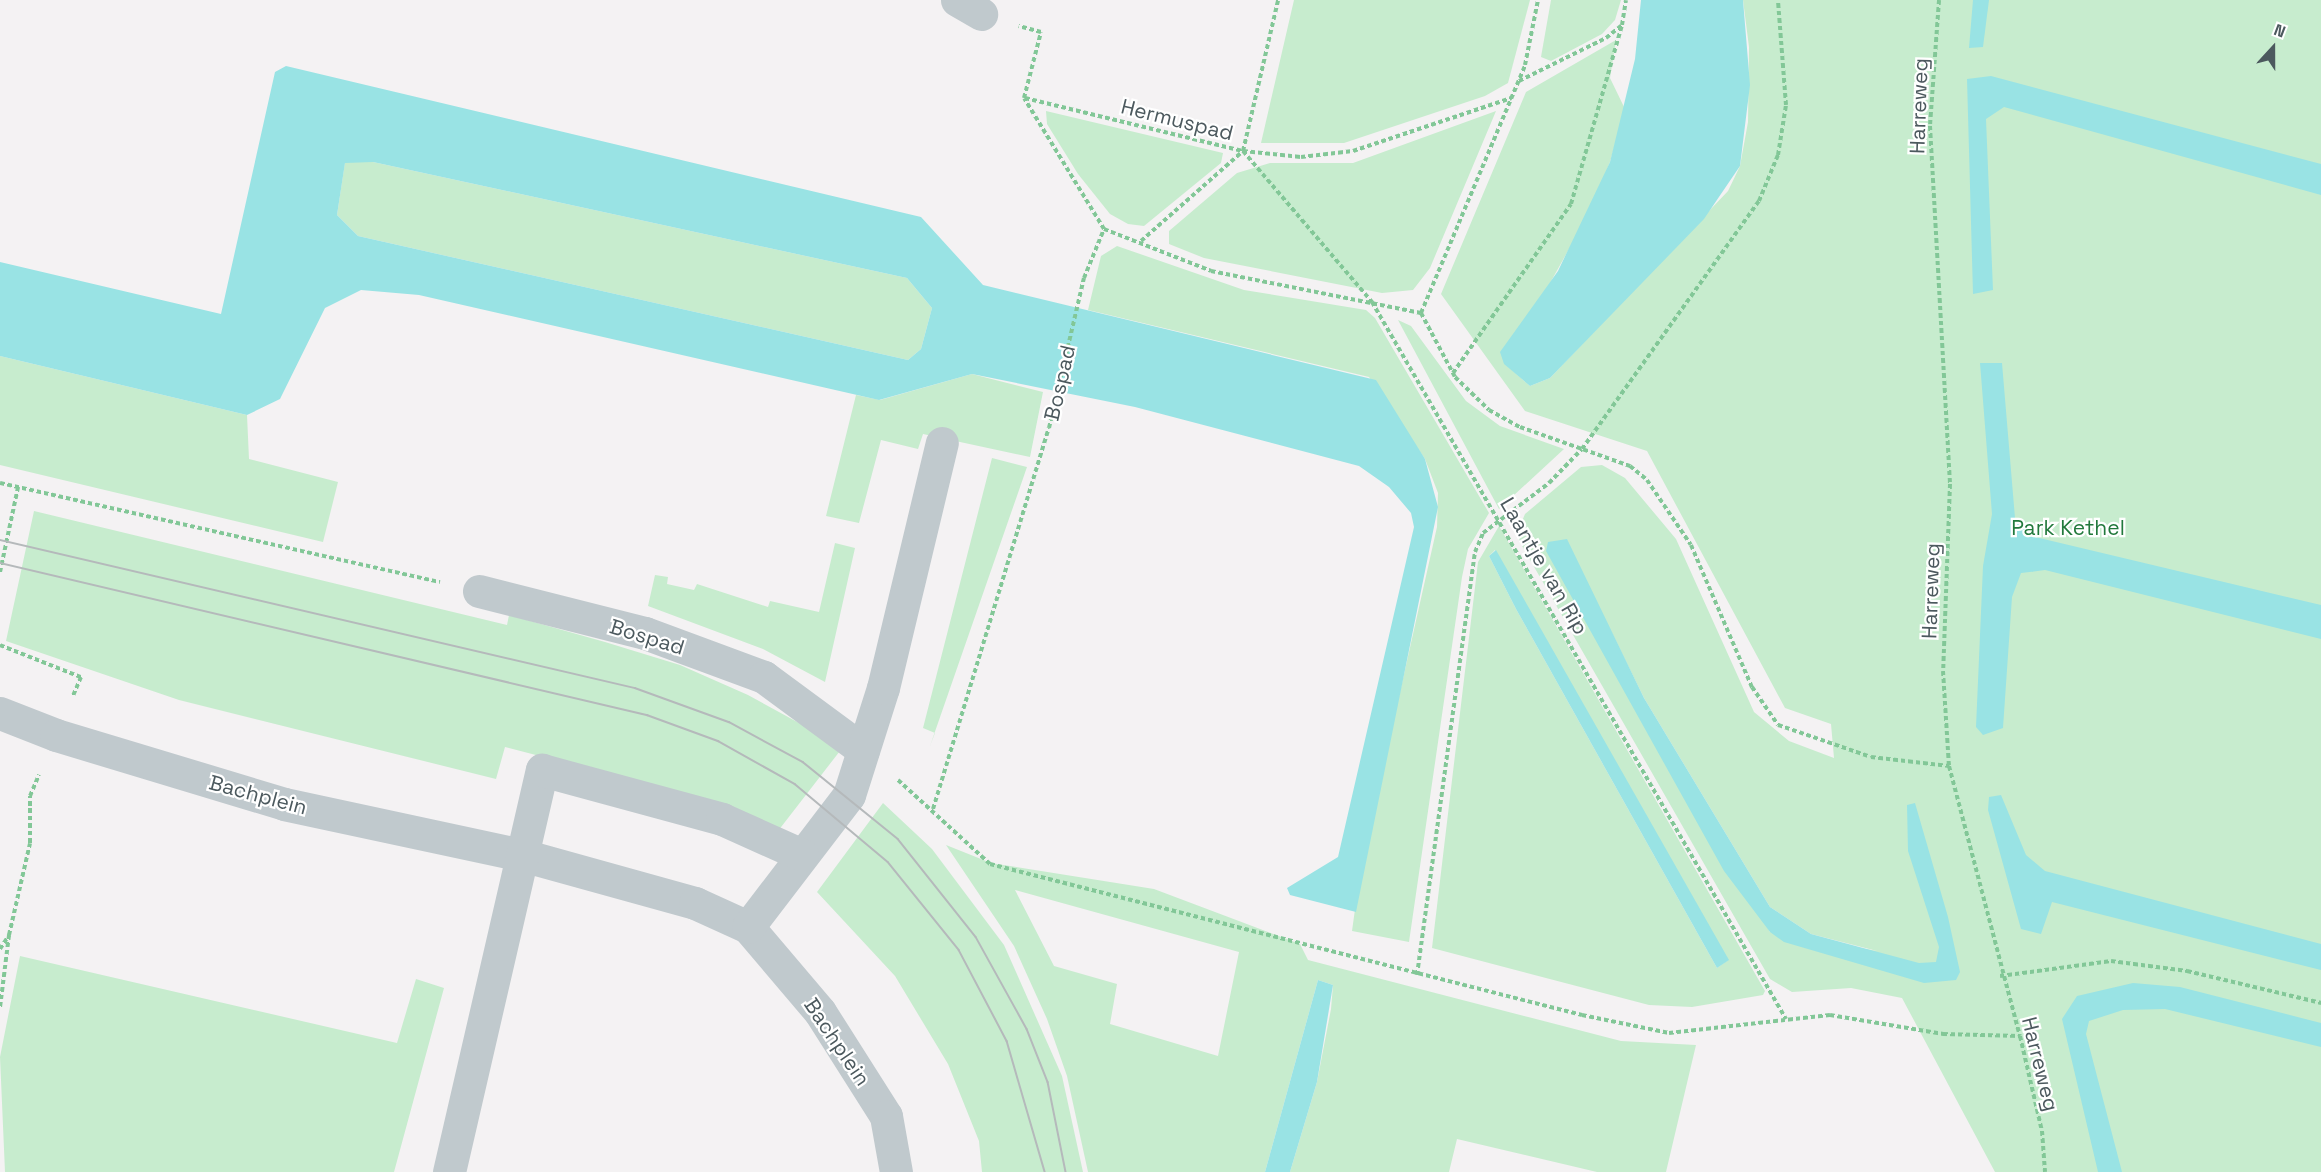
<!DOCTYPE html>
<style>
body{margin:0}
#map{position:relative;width:2321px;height:1172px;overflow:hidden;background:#f4f2f3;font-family:"Space Grotesk",sans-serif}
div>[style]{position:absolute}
.green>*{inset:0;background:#c7ecce}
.water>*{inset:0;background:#99e3e4}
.path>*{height:4px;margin-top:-2px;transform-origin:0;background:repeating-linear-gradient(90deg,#82c797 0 4.5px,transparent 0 7.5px)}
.minor>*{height:33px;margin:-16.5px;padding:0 16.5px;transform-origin:16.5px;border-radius:16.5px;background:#c0c9cd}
.tram>*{height:1.5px;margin:-0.75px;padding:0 0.75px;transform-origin:0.75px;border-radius:0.75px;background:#b5b9bb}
span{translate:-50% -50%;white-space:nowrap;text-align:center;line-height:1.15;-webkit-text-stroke:4.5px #fff;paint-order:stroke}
.street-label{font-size:21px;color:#4c595e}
.park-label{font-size:21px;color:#22793c}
.north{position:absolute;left:2243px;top:18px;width:60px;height:60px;-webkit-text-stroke:4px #fff;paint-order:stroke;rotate:21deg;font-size:16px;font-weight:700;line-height:24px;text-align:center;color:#4c595e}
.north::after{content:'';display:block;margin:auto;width:21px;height:27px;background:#4c595e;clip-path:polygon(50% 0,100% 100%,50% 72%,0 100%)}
</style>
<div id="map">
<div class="green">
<i style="clip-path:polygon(1294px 0,1530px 0,1508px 83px,1485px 96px,1344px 143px,1261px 143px)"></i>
<i style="clip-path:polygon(1551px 0,1621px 0,1615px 20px,1602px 34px,1551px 61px,1541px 57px)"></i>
<i style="clip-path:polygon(evenodd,1743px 0,2321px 0,2321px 1172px,1995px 1172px,1902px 998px,1851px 988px,1792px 992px,1770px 979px,1521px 544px,1517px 533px,1525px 514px,1581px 467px,1602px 465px,1625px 478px,1676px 539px,1754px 712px,1789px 741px,1834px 758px,1831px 724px,1785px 708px,1647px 451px,1525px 411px,1441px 294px,1526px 92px,1616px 40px,1610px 78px,1625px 109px,1610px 162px,1589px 213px,1505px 364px,1530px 386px,1550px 378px,1728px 191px,1740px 166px,1748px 122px,1749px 47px,1743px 0,1548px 542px,1612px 633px,1644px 698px,1770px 907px,1811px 934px,1877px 951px,1770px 932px,1548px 542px)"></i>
<i style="clip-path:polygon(1046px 111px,1223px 153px,1221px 163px,1144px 226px,1128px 224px,1110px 214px,1078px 174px,1047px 124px)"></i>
<i style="clip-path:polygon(1496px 111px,1430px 268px,1413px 290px,1382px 293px,1204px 258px,1169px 244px,1169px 231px,1237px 173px,1270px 163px,1353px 163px)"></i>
<i style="clip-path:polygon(345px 162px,373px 162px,907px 278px,932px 308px,921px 349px,908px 360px,358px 236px,337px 215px)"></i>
<i style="clip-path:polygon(1117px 246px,1244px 290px,1366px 310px,1375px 318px,1489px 513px,1468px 549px,1462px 577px,1409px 942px,1352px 931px,1361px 866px,1437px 527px,1438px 493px,1425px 459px,1369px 377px,1088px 310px,1101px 256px)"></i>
<i style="clip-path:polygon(1398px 320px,1411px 326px,1466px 401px,1500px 426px,1564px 449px,1499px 509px)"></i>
<i style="clip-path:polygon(0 356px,247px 415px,249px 459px,338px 482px,323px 542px,0 465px)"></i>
<i style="clip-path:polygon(972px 374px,1043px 392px,1030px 457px,923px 434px,918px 449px,881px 440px,859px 523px,826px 516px,856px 395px,880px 400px)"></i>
<i style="clip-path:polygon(992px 458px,1027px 467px,930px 746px,935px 733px,923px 728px)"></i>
<i style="clip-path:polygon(34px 511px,507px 625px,509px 615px,605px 642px,680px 665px,748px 695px,843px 747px,778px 831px,705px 799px,505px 747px,496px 779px,179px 700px,6px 641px)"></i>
<i style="clip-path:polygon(evenodd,1499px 526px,1765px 991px,1763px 995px,1692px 1007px,1649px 1005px,1432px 948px,1478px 562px,1499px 526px,1495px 550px,1728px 960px,1717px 968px,1516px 609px,1489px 556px,1495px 550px)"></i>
<i style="clip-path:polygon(835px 543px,855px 548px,825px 682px,763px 649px,648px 606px,655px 575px,668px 577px,667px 584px,694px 590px,697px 584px,768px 607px,770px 601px,819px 612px)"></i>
<i style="clip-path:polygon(883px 803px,932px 849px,1004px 945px,1062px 1076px,1083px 1172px,982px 1172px,979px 1141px,948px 1064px,895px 976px,817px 892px)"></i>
<i style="clip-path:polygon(evenodd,946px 845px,991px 863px,1154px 889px,1300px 944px,1308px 960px,1621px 1041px,1696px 1045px,1666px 1172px,1597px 1172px,1457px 1139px,1449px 1172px,1290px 1172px,1317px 1082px,1331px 1009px,1333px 985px,1318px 980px,1265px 1172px,1088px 1172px,1067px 1076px,1047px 1019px,1014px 946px,946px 845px,1015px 890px,1239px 952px,1218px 1056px,1110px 1024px,1117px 984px,1054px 966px,1015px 890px)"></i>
<i style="clip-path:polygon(20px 956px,397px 1043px,416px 979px,444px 988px,394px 1172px,5px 1172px,0 1057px)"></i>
</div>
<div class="water">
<i style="clip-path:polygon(1641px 0,1743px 0,1750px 85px,1740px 166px,1704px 219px,1550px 378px,1530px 386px,1504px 364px,1500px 352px,1558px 271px,1610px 162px,1635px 59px)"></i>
<i style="clip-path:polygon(1973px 0,1989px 0,1983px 47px,1969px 48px)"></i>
<i style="clip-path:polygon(evenodd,286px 66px,921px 217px,983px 285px,1376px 380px,1425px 459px,1438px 507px,1356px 912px,1290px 895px,1287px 888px,1338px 857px,1414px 527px,1411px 513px,1389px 487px,1359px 466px,1135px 407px,972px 374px,879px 400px,419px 295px,361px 290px,325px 308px,280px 399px,247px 415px,0 356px,0 262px,221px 314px,275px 72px,286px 66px,373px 162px,907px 278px,932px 308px,921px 349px,908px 360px,358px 236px,337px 215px,345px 163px,373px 162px)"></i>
<i style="clip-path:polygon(1991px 76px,2321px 164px,2321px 195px,2004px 107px,1986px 119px,1993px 290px,1973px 294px,1967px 79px)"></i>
<i style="clip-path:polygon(1980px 363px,2002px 363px,2015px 518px,2031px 536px,2321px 605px,2321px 639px,2045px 570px,2021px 573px,2012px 597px,2003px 728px,1983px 735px,1976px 727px,1983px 566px,1992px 514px)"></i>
<i style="clip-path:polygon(1567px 539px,1644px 698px,1770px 907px,1811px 934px,1919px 963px,1936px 962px,1939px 947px,1908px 851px,1907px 805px,1915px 803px,1948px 917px,1960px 972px,1956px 980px,1924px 983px,1784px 942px,1770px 932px,1724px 871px,1546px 551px,1548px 542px)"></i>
<i style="clip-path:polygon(1496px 550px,1729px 960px,1717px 968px,1516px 609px,1489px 556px)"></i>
<i style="clip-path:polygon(2001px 795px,2026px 855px,2045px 871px,2321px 944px,2321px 970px,2052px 902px,2041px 934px,2021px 929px,1988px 810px,1989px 797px)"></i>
<i style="clip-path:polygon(1318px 980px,1333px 985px,1317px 1082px,1290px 1172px,1265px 1172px)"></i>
<i style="clip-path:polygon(2133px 983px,2180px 987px,2321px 1023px,2321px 1047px,2165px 1009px,2123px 1010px,2089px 1021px,2086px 1034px,2122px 1172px,2098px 1172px,2062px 1019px,2077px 996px)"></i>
</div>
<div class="path">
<i style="left:1939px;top:0;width:126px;rotate:94.1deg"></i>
<i style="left:1930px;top:126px;width:359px;rotate:86.8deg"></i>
<i style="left:1950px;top:484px;width:187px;rotate:92.1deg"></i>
<i style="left:1943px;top:671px;width:95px;rotate:86.4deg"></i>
<i style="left:1949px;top:766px;width:279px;rotate:75.3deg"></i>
<i style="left:2020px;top:1036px;width:98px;rotate:77deg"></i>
<i style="left:2042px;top:1131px;width:41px;rotate:85.8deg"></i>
<i style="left:1519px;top:81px;width:97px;rotate:-26.3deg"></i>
<i style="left:1606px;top:38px;width:21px;rotate:-39deg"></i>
<i style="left:1622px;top:25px;width:25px;rotate:-81deg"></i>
<i style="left:1025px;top:98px;width:224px;rotate:13.7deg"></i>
<i style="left:1243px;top:151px;width:155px;rotate:-76.9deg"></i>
<i style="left:1243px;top:151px;width:199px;rotate:49.5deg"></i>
<i style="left:1372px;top:302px;width:828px;rotate:60deg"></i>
<i style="left:1104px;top:229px;width:115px;rotate:21.4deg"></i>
<i style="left:1211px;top:271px;width:214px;rotate:11.3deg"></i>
<i style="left:1421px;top:313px;width:269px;rotate:-67.2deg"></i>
<i style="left:1525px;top:65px;width:66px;rotate:-78.7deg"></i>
<i style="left:1141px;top:241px;width:136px;rotate:-41.4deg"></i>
<i style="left:1243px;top:151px;width:58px;rotate:5.9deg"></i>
<i style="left:1301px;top:157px;width:52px;rotate:-6.6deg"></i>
<i style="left:1353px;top:151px;width:167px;rotate:-18.5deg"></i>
<i style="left:1421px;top:313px;width:72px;rotate:62deg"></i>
<i style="left:1455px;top:377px;width:47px;rotate:44.1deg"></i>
<i style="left:1489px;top:410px;width:35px;rotate:29deg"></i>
<i style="left:1520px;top:427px;width:117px;rotate:19.5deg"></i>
<i style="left:1630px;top:466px;width:22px;rotate:39deg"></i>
<i style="left:1647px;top:480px;width:78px;rotate:55.9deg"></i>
<i style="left:1691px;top:545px;width:155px;rotate:66.8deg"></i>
<i style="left:1752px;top:687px;width:46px;rotate:55.6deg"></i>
<i style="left:1778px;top:725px;width:98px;rotate:19deg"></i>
<i style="left:1871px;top:757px;width:79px;rotate:6.6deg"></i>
<i style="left:1453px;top:373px;width:206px;rotate:-55.1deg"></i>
<i style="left:1571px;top:204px;width:186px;rotate:-74.1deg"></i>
<i style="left:0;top:483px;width:451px;rotate:12.7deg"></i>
<i style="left:0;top:572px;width:87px;rotate:-78deg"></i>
<i style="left:0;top:645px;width:87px;rotate:21.6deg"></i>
<i style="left:81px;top:677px;width:21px;rotate:113deg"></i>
<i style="left:898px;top:780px;width:125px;rotate:42.4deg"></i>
<i style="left:990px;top:864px;width:611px;rotate:14.31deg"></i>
<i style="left:1582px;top:1015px;width:89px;rotate:11.7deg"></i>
<i style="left:1669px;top:1033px;width:162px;rotate:-6.4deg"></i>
<i style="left:1830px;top:1015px;width:115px;rotate:9.5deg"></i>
<i style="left:1943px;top:1034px;width:77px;rotate:1.5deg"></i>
<i style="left:933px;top:809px;width:398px;rotate:-73.1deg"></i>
<i style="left:1049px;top:428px;width:154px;rotate:-76.9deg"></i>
<i style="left:1084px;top:278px;width:53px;rotate:-67.8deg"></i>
<i style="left:1104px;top:229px;width:153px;rotate:-121.4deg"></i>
<i style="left:1024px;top:98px;width:68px;rotate:-75.6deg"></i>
<i style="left:1041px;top:32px;width:23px;rotate:-165deg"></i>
<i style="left:9px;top:935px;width:94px;rotate:-77.1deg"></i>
<i style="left:30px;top:843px;width:47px;rotate:-90deg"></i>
<i style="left:30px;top:796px;width:23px;rotate:-67deg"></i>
<i style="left:0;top:949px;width:17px;rotate:-57deg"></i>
<i style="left:9px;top:935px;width:73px;rotate:97.1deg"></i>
<i style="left:1417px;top:975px;width:427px;rotate:-82.2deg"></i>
<i style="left:1475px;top:552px;width:21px;rotate:-67deg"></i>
<i style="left:1483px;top:533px;width:83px;rotate:-37.1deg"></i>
<i style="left:1549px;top:483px;width:47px;rotate:-45.9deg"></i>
<i style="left:1582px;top:449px;width:305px;rotate:-54.5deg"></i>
<i style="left:1759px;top:201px;width:50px;rotate:-67.6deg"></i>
<i style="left:1778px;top:155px;width:51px;rotate:-80.9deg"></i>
<i style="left:1786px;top:105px;width:105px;rotate:-94.4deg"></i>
<i style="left:2000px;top:976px;width:112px;rotate:-7.7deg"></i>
<i style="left:2111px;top:961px;width:77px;rotate:7.5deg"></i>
<i style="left:2187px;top:971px;width:138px;rotate:13.4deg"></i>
</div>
<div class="minor">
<i style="left:957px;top:0;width:28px;rotate:30deg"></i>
<i style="left:479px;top:591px;width:171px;rotate:14.2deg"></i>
<i style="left:645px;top:633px;width:127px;rotate:20.3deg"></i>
<i style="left:764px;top:677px;width:123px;rotate:36.4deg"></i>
<i style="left:0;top:713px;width:60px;rotate:21.4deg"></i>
<i style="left:56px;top:735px;width:238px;rotate:16.8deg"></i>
<i style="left:284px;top:804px;width:243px;rotate:12.1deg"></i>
<i style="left:522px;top:855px;width:180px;rotate:15.5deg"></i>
<i style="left:695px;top:903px;width:58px;rotate:24.4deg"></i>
<i style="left:748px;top:927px;width:111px;rotate:49.7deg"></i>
<i style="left:820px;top:1012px;width:123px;rotate:57.6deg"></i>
<i style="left:886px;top:1116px;width:57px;rotate:79.9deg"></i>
<i style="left:748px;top:927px;width:166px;rotate:-52.6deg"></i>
<i style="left:849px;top:795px;width:112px;rotate:-72.4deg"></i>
<i style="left:883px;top:688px;width:252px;rotate:-76.5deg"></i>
<i style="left:449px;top:1172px;width:413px;rotate:-77deg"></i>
<i style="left:542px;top:770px;width:187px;rotate:15.2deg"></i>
<i style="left:722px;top:819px;width:88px;rotate:24.2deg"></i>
</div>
<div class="tram">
<i style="left:0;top:540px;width:652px;rotate:13.12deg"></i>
<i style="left:635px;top:688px;width:100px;rotate:19.9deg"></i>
<i style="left:729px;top:722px;width:84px;rotate:28.4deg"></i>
<i style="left:803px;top:762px;width:122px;rotate:39deg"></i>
<i style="left:898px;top:839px;width:125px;rotate:51.5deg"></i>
<i style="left:976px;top:937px;width:105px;rotate:61deg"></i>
<i style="left:1027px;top:1029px;width:57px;rotate:68.4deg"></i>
<i style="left:1048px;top:1082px;width:92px;rotate:78.7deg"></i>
<i style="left:0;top:563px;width:665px;rotate:13.22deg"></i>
<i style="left:647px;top:715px;width:76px;rotate:20.1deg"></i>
<i style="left:718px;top:741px;width:88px;rotate:29.2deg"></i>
<i style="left:795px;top:784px;width:121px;rotate:40deg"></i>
<i style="left:888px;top:862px;width:113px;rotate:51.1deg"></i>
<i style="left:959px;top:950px;width:103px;rotate:62.2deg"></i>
<i style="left:1007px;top:1041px;width:136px;rotate:73.8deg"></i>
</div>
<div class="street-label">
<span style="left:1919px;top:106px;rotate:-88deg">Harreweg</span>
<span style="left:1177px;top:120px;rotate:14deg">Hermuspad</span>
<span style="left:1060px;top:383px;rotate:-77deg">Bospad</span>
<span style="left:1544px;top:566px;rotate:60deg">Laantje van Rip</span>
<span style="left:1931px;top:591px;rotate:-88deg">Harreweg</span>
<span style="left:647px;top:637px;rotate:17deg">Bospad</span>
<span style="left:258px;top:795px;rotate:15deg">Bachplein</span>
<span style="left:837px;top:1042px;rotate:56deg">Bachplein</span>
<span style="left:2040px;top:1064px;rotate:76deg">Harreweg</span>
</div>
<div class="park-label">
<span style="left:2068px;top:528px">Park Kethel</span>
</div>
<div class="north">N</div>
</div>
